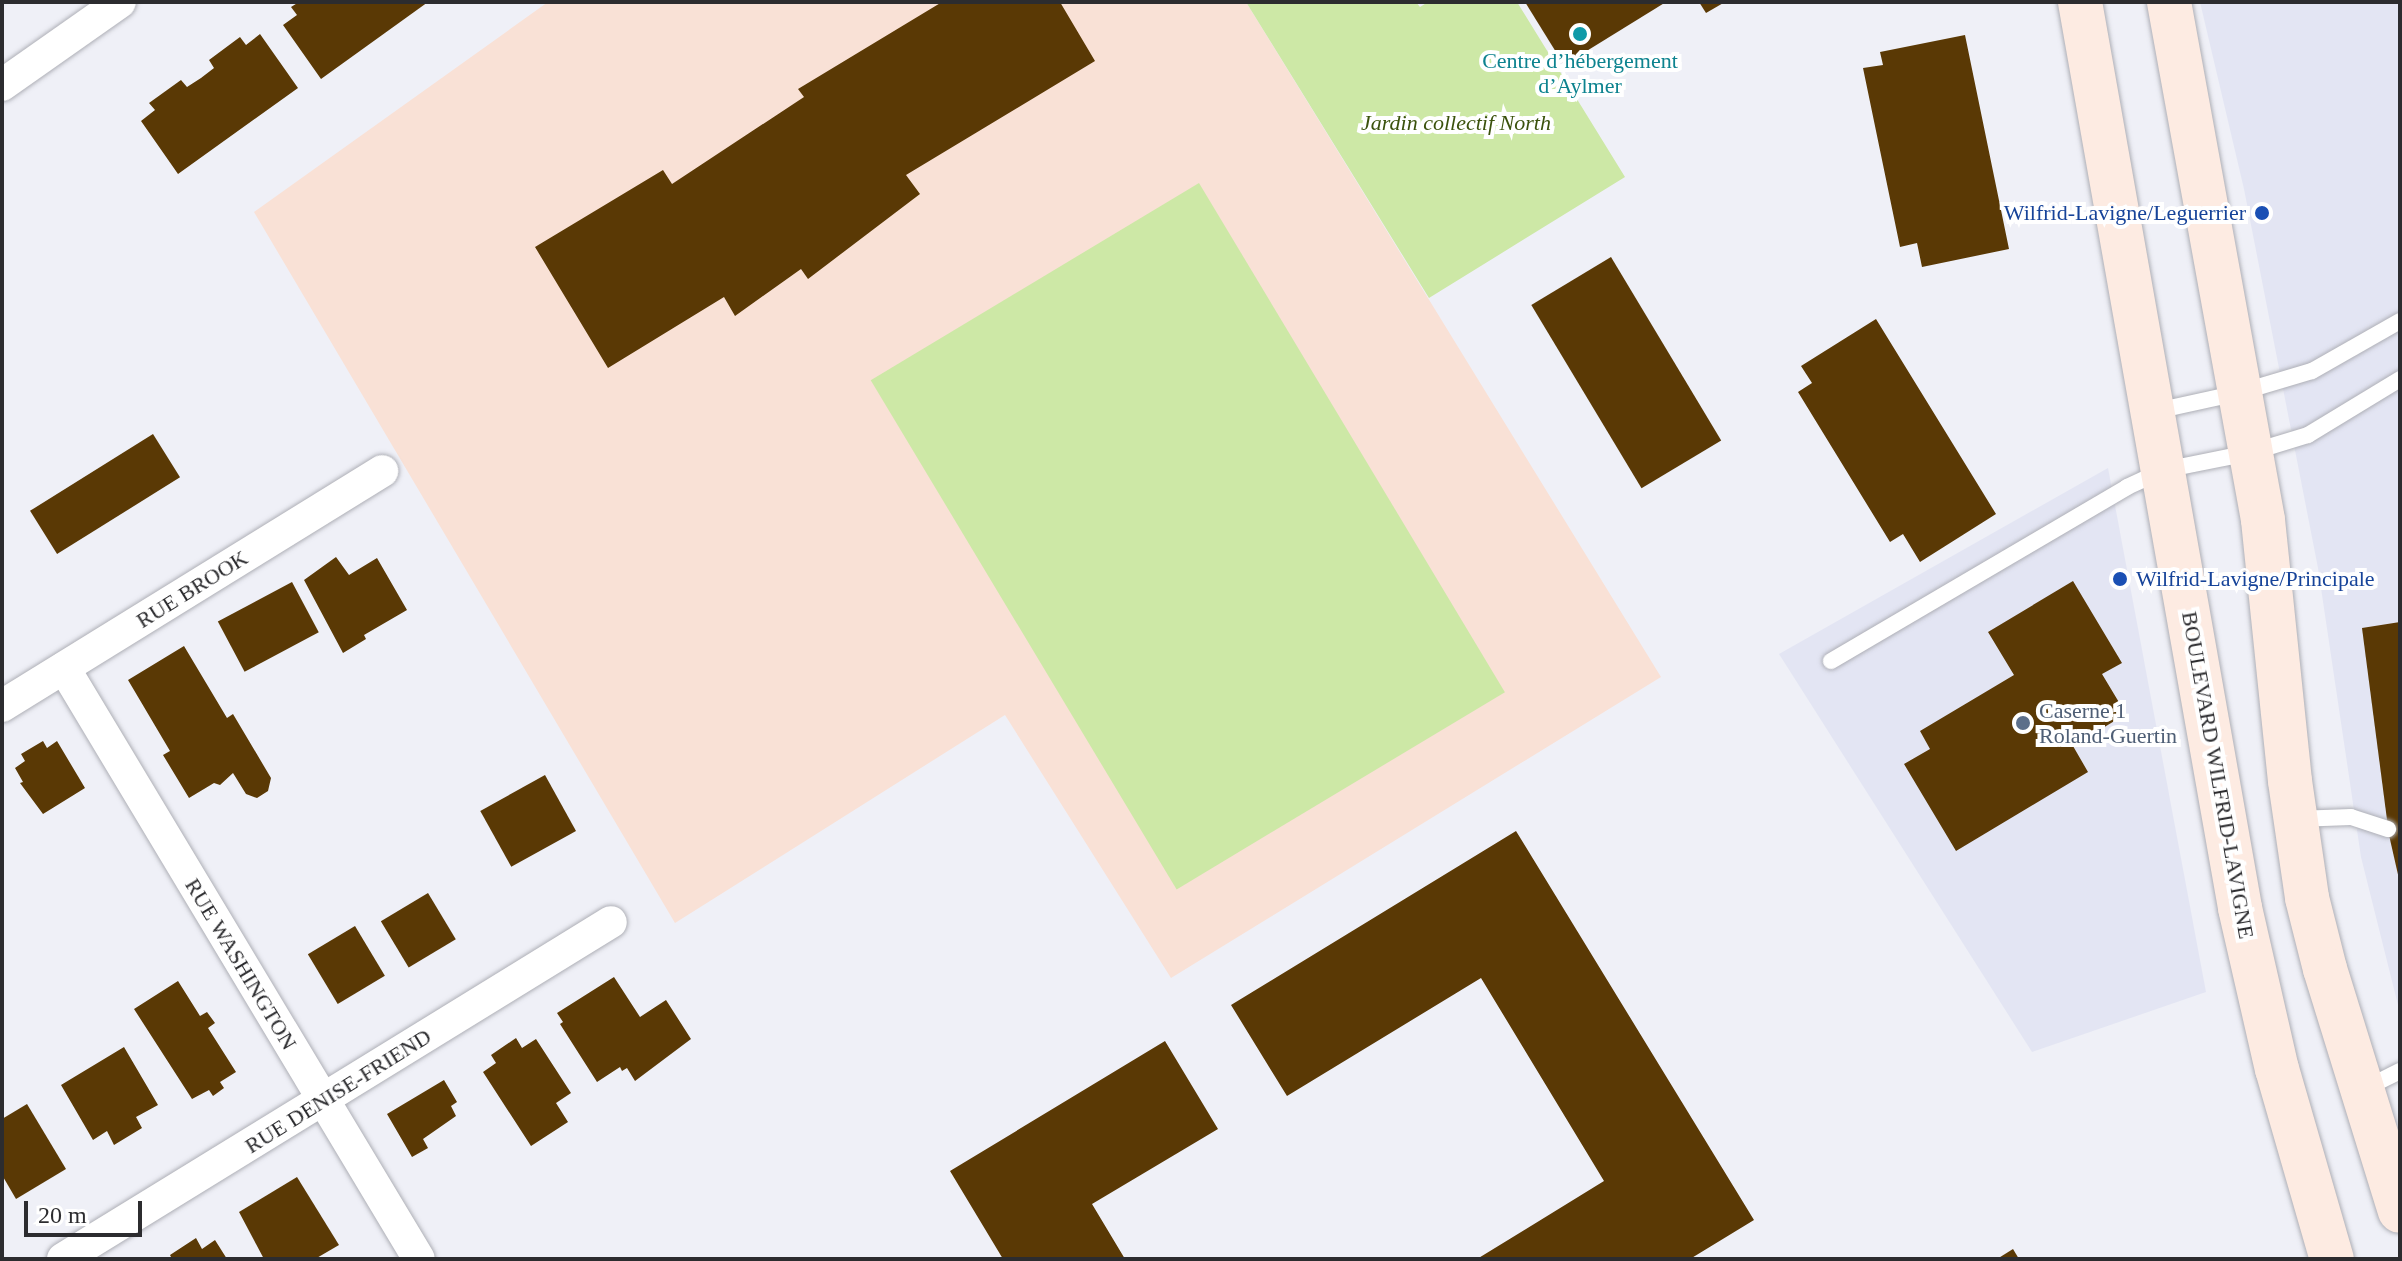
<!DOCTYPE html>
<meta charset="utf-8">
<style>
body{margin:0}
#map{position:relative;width:2402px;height:1261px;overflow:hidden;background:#eff0f7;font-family:Georgia,serif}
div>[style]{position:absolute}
.built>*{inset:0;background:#e3e5f3}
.education>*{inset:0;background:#f9e1d6}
.green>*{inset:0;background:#cde8a6;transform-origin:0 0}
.building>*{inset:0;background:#5a3905;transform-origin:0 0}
.roads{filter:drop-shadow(0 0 2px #aeafb6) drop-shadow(0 0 2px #aeafb6)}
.lane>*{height:16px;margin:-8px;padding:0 8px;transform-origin:8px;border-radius:8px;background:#fff}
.street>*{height:32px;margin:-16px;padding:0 16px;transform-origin:16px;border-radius:16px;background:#fff}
.secondary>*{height:44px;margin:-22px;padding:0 22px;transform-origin:22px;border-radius:22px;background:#fdebe2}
.dots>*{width:22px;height:22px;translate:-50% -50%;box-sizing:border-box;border:4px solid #fff;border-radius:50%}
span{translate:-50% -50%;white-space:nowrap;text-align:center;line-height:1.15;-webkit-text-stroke:8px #fff;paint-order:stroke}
.culture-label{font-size:22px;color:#0d838f}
.park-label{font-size:22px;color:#3b520d;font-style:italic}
.transit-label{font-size:22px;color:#164399}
.right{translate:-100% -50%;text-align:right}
.left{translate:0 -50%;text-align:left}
.street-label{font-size:22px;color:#2c2c2f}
.service-label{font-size:22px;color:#4e5e75}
.frame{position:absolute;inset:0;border:4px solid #2c2c2f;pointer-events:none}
.scale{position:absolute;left:24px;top:1201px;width:118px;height:36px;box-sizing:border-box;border:4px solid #2c2c2f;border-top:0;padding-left:10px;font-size:24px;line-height:28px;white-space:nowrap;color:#2c2c2f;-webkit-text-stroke:6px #fff;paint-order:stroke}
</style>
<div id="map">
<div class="built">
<i style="clip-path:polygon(2200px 2px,2400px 2px,2400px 1013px,2361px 857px,2318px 568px,2244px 189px)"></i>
<i style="clip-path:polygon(2108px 468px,2206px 992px,2032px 1052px,1779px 654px)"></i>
</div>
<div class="education">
<i style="clip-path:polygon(548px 2px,1246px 2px,1661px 677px,1171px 978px,1005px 715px,675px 923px,254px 212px)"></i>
</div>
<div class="green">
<i style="clip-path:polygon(1246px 2px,1416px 2px,1420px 7px,1428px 2px,1517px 2px,1625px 177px,1429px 298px)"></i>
<i style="left:1199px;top:183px;width:594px;height:383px;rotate:59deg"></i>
</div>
<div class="building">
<i style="clip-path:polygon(299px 2px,428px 2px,321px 79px,283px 25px,297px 15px,291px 7px)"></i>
<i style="clip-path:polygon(942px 2px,1060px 2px,1095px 61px,906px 175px,920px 194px,808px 279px,801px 269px,735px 316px,724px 297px,608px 368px,535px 247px,663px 170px,672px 184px,804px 97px,798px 89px)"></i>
<i style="clip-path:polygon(1525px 2px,1666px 2px,1564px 65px)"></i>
<i style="clip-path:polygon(1699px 2px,1725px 2px,1706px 13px)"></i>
<i style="clip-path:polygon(260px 34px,298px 88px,178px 174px,141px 121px,155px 110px,149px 103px,181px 80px,187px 87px,201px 78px,214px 68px,209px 60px,240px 37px,246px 45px)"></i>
<i style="clip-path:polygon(1965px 35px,2009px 249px,1922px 267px,1917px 243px,1900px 247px,1863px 68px,1883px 65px,1880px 52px)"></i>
<i style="left:1611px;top:257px;width:214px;height:93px;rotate:59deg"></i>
<i style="clip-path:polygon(1876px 319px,1996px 514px,1920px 562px,1903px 534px,1890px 542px,1798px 392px,1812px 383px,1801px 366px)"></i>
<i style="left:153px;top:434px;width:51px;height:145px;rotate:58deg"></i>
<i style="clip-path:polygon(336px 557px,349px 575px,377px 558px,407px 610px,364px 635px,366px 639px,343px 653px,304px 580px)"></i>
<i style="clip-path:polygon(2073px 581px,2122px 663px,2102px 674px,2126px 714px,2073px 746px,2088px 772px,1956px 851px,1904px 764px,1930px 749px,1920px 731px,2014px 675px,1988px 632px)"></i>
<i style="left:292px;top:582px;width:57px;height:84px;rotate:62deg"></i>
<i style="clip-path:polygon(2400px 622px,2400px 879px,2399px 879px,2389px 835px,2362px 628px)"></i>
<i style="clip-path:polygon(184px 646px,227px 718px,233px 714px,271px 778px,268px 791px,257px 798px,246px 794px,233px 773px,220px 785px,214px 783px,189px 798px,163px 755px,170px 751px,128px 680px)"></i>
<i style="clip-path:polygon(43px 741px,47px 748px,57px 741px,85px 788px,43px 814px,20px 783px,23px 782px,15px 768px,25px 761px,21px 754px)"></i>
<i style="left:545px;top:775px;width:64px;height:74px;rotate:61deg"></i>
<i style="clip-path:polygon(1516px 831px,1754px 1220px,1690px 1259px,1477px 1259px,1604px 1181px,1481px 978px,1287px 1096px,1231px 1005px)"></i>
<i style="left:428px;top:893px;width:54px;height:55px;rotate:59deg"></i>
<i style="left:355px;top:926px;width:58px;height:55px;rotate:59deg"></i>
<i style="clip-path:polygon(614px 977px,640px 1017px,666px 1000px,691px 1039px,635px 1081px,627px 1068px,622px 1071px,620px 1067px,597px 1082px,560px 1024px,563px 1022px,557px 1013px)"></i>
<i style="clip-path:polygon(178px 981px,200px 1016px,207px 1012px,215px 1023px,208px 1028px,236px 1072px,220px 1082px,224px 1088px,213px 1096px,209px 1090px,192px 1099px,134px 1009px)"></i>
<i style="clip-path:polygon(516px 1038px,522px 1048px,536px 1039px,571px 1093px,556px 1103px,568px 1122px,531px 1146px,483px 1072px,496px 1063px,491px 1055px)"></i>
<i style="clip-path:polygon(1165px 1041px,1218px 1129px,1092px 1204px,1125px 1259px,1003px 1259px,950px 1171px)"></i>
<i style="clip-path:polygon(124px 1047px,158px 1105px,136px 1117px,142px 1128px,114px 1145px,107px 1131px,93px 1140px,61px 1085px)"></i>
<i style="clip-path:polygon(444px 1080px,457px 1102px,451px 1106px,456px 1116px,423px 1139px,428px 1148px,412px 1157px,387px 1114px)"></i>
<i style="clip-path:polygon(27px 1104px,66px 1169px,16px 1199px,2px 1175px,2px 1119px)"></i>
<i style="clip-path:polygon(297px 1177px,339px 1245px,315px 1259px,264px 1259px,239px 1212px)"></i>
<i style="clip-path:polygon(196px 1238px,202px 1249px,215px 1240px,227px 1259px,172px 1259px,170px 1255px)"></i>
<i style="clip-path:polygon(2013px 1249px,2019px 1259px,1997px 1259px)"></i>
</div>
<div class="roads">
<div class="lane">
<i style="left:2156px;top:411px;width:84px;rotate:-12.4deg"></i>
<i style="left:2238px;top:393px;width:77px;rotate:-16.6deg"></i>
<i style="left:2312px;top:371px;width:101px;rotate:-29.6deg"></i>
<i style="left:1831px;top:661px;width:343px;rotate:-30.4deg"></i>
<i style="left:2127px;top:487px;width:41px;rotate:-24.7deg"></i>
<i style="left:2164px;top:470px;width:87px;rotate:-11.3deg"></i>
<i style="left:2249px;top:453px;width:62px;rotate:-17deg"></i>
<i style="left:2308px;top:435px;width:108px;rotate:-31.3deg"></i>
<i style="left:2296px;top:819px;width:55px;rotate:-2.1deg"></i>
<i style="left:2351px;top:817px;width:39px;rotate:18deg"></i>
<i style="left:2364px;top:1089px;width:40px;rotate:-26.6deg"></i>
</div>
<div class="street">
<i style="left:2px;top:85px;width:144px;rotate:-35.1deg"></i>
<i style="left:64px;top:668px;width:689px;rotate:59.01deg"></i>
<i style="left:2px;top:706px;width:447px;rotate:-31.7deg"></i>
<i style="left:63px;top:1259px;width:643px;rotate:-31.59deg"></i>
</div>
<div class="secondary">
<i style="left:2080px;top:2px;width:920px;rotate:79.98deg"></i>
<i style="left:2240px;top:908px;width:165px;rotate:77.1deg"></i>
<i style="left:2277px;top:1069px;width:198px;rotate:73.9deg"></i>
<i style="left:2169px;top:2px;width:526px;rotate:79.71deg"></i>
<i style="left:2263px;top:520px;width:262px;rotate:84.1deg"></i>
<i style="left:2290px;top:781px;width:118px;rotate:81.7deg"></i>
<i style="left:2307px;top:898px;width:73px;rotate:75.8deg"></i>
<i style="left:2325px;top:969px;width:253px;rotate:72.8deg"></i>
</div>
</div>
<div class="dots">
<i style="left:1580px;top:34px;background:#0f9aa8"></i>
<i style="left:2262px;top:213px;background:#1a4fb4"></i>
<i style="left:2120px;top:579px;background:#1a4fb4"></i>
<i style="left:2023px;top:723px;background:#5c6f8a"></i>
</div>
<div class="culture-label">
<span style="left:1580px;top:73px">Centre d’hébergement<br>d’Aylmer</span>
</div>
<div class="park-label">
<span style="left:1456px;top:123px">Jardin collectif North</span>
</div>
<div class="transit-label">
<span class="right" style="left:2246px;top:213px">Wilfrid-Lavigne/Leguerrier</span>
<span class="left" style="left:2136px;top:579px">Wilfrid-Lavigne/Principale</span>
</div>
<div class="street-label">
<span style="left:192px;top:589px;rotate:-32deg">RUE BROOK</span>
<span style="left:2218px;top:775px;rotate:80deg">BOULEVARD WILFRID-LAVIGNE</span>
<span style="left:241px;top:964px;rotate:59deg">RUE WASHINGTON</span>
<span style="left:338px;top:1091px;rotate:-32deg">RUE DENISE-FRIEND</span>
</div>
<div class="service-label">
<span class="left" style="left:2039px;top:723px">Caserne 1<br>Roland-Guertin</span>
</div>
<div class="frame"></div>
<div class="scale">20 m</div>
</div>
